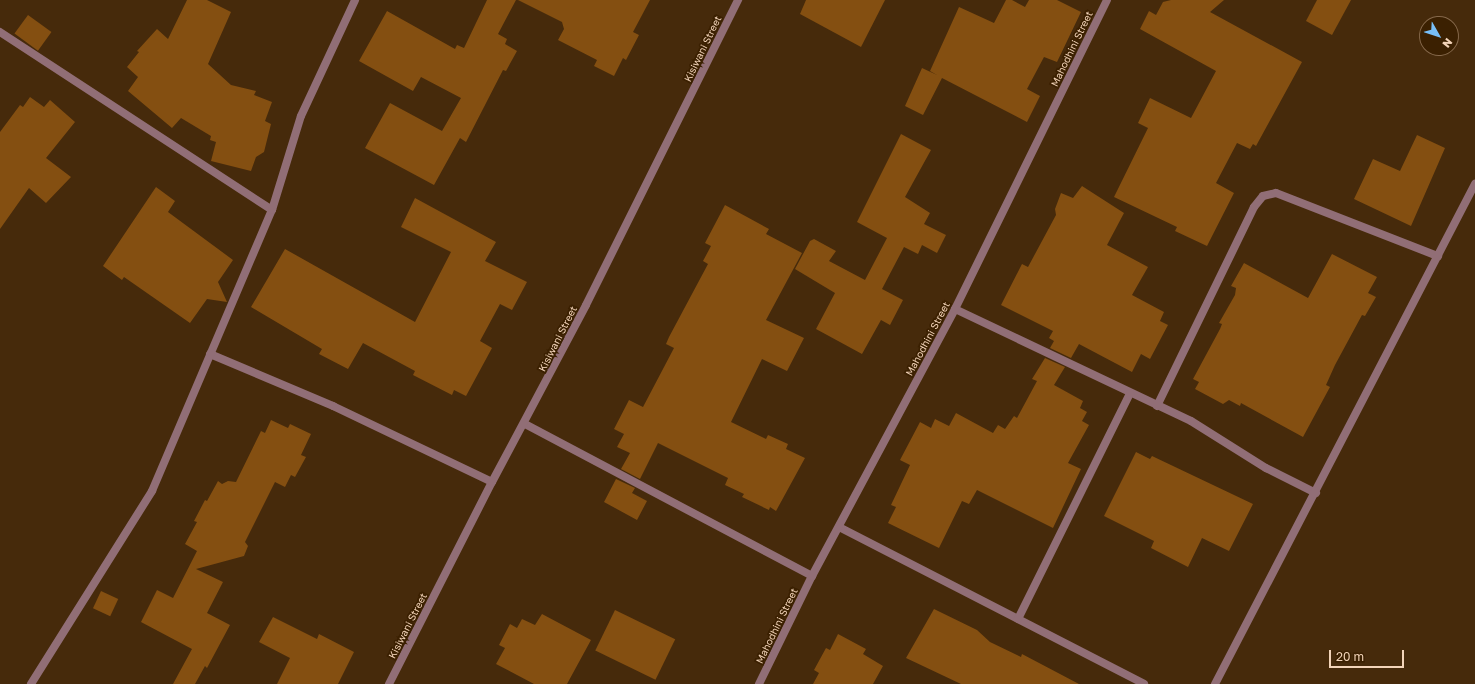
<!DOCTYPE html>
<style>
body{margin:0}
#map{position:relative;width:1475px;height:684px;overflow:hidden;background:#462a0b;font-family:"Golos Text",sans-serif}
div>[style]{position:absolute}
.building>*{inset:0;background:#844f11;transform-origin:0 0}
.minor>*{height:8px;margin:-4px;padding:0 4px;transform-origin:4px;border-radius:4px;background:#916e76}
span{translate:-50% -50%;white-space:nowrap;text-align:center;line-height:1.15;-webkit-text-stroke:3.5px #3b2001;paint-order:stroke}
.street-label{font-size:10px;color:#f3d4b9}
.north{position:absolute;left:1419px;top:16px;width:40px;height:40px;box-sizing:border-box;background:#3b2001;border:1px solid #85684b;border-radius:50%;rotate:129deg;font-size:11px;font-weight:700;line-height:16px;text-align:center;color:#f3d4b9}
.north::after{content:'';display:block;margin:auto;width:14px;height:18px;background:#78bff8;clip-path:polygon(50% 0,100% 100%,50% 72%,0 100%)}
.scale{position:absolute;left:1329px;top:650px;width:75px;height:18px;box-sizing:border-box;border:2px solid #f3d4b9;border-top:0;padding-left:5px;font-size:12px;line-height:14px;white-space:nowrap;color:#f3d4b9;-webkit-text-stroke:3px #3b2001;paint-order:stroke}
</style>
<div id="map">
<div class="building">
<i style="clip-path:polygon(187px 0,207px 0,231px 12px,208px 64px,231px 85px,256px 91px,254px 95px,272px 102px,265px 121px,271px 124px,264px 152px,256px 157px,251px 171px,211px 161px,216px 142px,210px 140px,211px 136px,181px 118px,172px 128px,128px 91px,138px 77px,127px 67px,139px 52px,137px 51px,157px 29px,168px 39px)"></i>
<i style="clip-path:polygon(487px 0,516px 0,498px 34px,507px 39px,505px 44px,517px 51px,506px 71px,503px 70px,466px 142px,460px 138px,434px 185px,365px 148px,390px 103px,442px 131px,461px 98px,421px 77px,413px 91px,359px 61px,387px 11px,455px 49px,457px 45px,464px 48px)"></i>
<i style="clip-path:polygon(518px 0,650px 0,633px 32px,639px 35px,626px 60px,623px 58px,614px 76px,594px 66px,597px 60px,558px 40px,564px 29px,562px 22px)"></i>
<i style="clip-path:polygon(806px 0,885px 0,861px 47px,800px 14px)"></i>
<i style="clip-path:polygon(1006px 0,1012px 0,1025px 7px,1029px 0,1057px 0,1081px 12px,1057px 62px,1044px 57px,1027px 89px,1040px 96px,1027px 122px,942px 78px,923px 115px,905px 106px,922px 68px,937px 75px,930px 71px,959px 7px,994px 23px)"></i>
<i style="clip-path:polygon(1171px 0,1224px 0,1210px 12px,1302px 62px,1256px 146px,1253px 144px,1250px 149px,1237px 143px,1216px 183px,1234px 193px,1207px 246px,1175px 231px,1177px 227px,1114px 197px,1148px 128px,1138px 123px,1150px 98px,1191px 118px,1216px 71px,1140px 29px,1149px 11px,1156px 15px,1163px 2px)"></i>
<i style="clip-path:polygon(1317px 0,1351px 0,1332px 35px,1306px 21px)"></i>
<i style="left:28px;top:15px;width:29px;height:23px;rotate:36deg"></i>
<i style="clip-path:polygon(30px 97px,44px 107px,50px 100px,75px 122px,46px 158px,71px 177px,46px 203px,29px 188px,0 229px,0 132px,20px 105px,23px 107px)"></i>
<i style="clip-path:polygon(901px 134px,931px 150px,905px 197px,930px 213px,924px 224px,946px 235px,937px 253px,922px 245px,918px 254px,904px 247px,882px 289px,903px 300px,890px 325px,881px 320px,862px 354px,816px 329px,835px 293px,795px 269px,810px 241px,814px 239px,836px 251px,829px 261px,865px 280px,887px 238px,857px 222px)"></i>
<i style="clip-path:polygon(1417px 135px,1445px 148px,1411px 226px,1354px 199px,1373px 159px,1400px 171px)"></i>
<i style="clip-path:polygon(1082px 186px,1124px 213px,1107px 245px,1148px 267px,1132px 295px,1164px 312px,1160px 321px,1168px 325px,1150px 359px,1141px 354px,1132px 372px,1079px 344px,1071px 358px,1050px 348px,1054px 341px,1049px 338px,1053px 331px,1001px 305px,1022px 264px,1028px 267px,1056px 215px,1055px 209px,1061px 193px,1073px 198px)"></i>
<i style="clip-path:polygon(156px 187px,175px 201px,168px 212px,233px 260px,218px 282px,227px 302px,207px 299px,190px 323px,124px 277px,122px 280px,103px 266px)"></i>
<i style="clip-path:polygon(415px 198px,496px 242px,485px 261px,527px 282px,512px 310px,500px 304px,480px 341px,492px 348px,466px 396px,454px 390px,452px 395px,413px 375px,415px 371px,363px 343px,348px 369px,319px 354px,322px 349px,251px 307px,285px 249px,415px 322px,451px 252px,401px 227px)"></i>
<i style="clip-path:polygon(725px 205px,769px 229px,766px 234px,802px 253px,766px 320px,804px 338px,787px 371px,762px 359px,731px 422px,766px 439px,768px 435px,788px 444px,786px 449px,805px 458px,776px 511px,770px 507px,769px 510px,742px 497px,744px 494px,725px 485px,728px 478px,658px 443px,640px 479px,621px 469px,630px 453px,617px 447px,624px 434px,614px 429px,629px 400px,643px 407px,674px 348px,666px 344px,669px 337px,708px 264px,703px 261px,711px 246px,705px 243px)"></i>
<i style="clip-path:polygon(1332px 254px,1377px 277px,1368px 293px,1376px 297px,1365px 316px,1362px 315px,1335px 365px,1326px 385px,1330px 387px,1303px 437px,1241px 403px,1240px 406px,1229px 400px,1223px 404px,1195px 389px,1199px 382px,1193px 379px,1220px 329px,1222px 324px,1219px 323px,1235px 295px,1236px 288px,1231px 286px,1244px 263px,1308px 298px)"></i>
<i style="clip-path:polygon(1045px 358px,1065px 367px,1054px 385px,1083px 401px,1080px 408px,1087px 412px,1082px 421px,1089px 425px,1068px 463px,1081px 469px,1053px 528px,977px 490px,969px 504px,962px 501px,939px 548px,888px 523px,896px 507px,891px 505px,910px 465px,900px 460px,920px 422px,931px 428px,935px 419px,949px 426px,956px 413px,993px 433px,998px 425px,1005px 429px,1014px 416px,1017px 418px,1037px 381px,1032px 379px)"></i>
<i style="clip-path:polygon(271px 420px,288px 428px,290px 424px,311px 434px,301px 455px,306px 457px,295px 477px,291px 475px,285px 487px,275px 482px,245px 542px,248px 546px,244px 556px,196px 569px,223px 582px,207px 613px,230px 625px,207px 668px,205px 666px,195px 684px,173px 684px,192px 649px,141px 622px,157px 590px,173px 598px,197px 551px,185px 544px,197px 522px,194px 521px,205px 500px,207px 501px,218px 481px,222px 484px,228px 481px,236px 482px,261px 431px,265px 433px)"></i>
<i style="clip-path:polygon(1136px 452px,1150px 459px,1152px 456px,1253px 504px,1229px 551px,1202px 538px,1188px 567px,1151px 548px,1154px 541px,1104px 516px)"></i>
<i style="clip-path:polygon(616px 479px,635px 488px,632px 493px,647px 501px,637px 520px,604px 502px)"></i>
<i style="left:101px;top:591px;width:19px;height:19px;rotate:25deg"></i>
<i style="clip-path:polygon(934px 609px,977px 630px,990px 642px,1021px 657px,1022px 654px,1079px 684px,961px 684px,906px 658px)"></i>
<i style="left:615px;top:610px;width:67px;height:45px;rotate:26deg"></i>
<i style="clip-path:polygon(542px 614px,591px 640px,567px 684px,534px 684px,496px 664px,505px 648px,499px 645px,510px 624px,517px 628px,522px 619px,535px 625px)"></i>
<i style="clip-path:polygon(273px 617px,317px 639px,319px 634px,354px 652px,338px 684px,277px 684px,290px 658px,259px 642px)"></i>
<i style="clip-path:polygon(838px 634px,866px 649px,863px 654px,883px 666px,873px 684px,813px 684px,819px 673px,814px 670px,826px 648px,830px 650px)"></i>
</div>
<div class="minor">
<i style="left:0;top:32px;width:325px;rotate:33.2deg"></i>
<i style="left:955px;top:309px;width:261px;rotate:25.4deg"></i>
<i style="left:1191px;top:421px;width:89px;rotate:32.1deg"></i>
<i style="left:1266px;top:468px;width:56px;rotate:26.6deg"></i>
<i style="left:210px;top:354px;width:134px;rotate:22.9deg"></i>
<i style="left:333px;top:406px;width:176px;rotate:25.5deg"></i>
<i style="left:1157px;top:406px;width:221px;rotate:-64deg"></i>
<i style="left:1254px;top:207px;width:14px;rotate:-51deg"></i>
<i style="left:1263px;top:196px;width:13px;rotate:-13deg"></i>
<i style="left:1276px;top:193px;width:174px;rotate:21.3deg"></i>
<i style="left:525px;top:424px;width:325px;rotate:27.9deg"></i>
<i style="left:839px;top:527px;width:343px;rotate:27.2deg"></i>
<i style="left:1018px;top:619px;width:252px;rotate:-63.6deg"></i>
<i style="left:31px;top:684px;width:228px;rotate:-57.9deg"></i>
<i style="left:152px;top:491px;width:306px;rotate:-66.9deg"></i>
<i style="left:272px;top:210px;width:98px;rotate:-72.9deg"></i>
<i style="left:301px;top:116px;width:128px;rotate:-65deg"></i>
<i style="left:389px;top:684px;width:227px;rotate:-63deg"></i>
<i style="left:492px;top:482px;width:200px;rotate:-62deg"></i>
<i style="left:586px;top:305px;width:341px;rotate:-63.5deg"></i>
<i style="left:759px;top:684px;width:120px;rotate:-63.9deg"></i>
<i style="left:812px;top:576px;width:303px;rotate:-61.8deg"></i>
<i style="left:955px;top:309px;width:344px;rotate:-63.8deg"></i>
<i style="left:1215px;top:684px;width:564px;rotate:-62.53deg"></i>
</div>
<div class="street-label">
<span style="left:703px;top:49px;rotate:-64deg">Kisiwani Street</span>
<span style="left:1072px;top:49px;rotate:-64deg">Mahodhini Street</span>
<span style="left:558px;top:339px;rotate:-63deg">Kisiwani Street</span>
<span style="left:928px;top:339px;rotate:-62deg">Mahodhini Street</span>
<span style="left:408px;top:626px;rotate:-63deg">Kisiwani Street</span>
<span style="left:777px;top:626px;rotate:-64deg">Mahodhini Street</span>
</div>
<div class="north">N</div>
<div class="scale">20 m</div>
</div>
